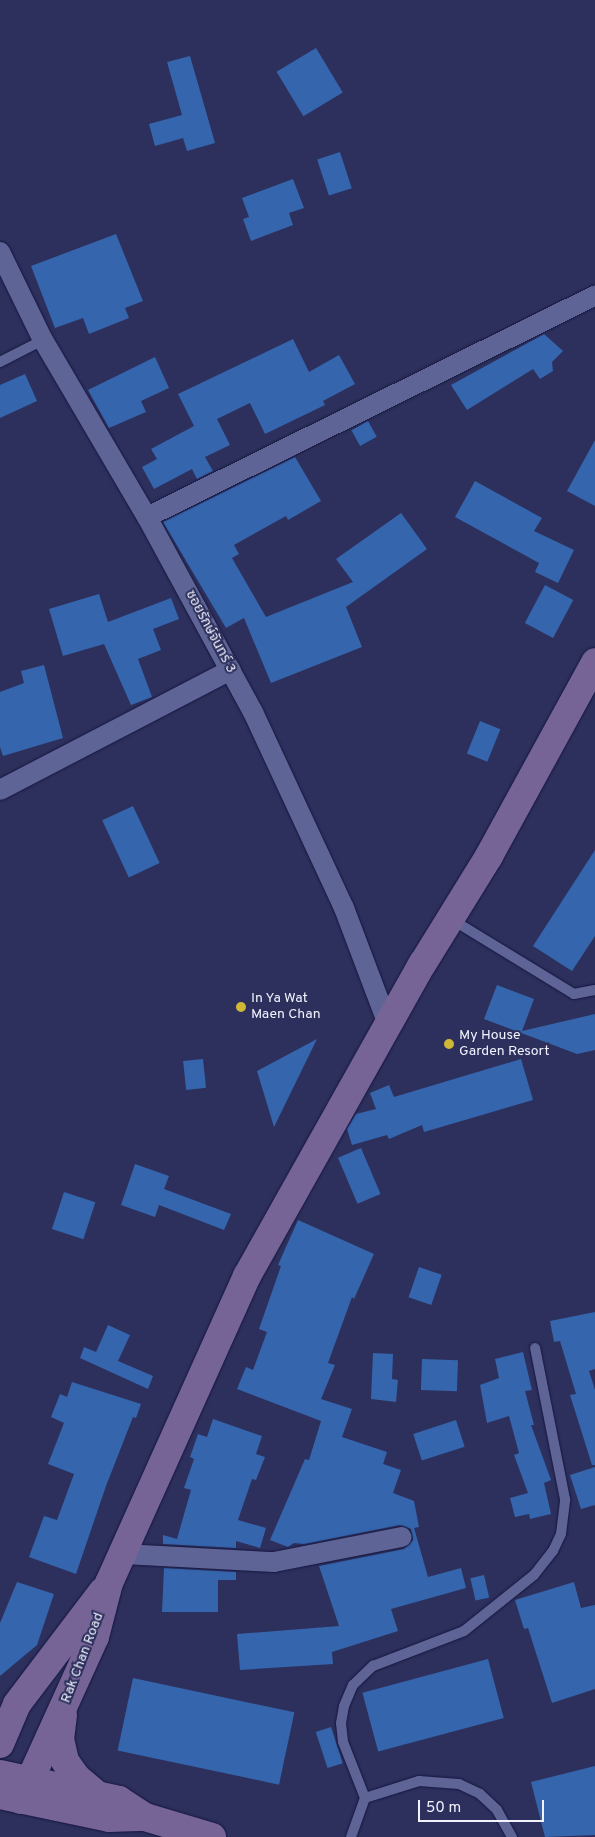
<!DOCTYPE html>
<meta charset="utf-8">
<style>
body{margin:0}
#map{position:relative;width:595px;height:1837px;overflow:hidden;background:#2d305c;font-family:Overpass,"Noto Sans Thai",sans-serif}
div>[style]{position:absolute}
.building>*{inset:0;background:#3565ad;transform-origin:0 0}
.roads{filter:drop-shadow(0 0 1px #161640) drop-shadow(0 0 1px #161640)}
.lane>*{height:10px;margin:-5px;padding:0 5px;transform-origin:5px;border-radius:5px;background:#5e6495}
.street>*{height:20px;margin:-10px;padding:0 10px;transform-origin:10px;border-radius:10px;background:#5e6495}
.secondary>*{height:28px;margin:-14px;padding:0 14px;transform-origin:14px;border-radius:14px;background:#766496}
.dots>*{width:14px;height:14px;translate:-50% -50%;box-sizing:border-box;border:2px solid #2d305c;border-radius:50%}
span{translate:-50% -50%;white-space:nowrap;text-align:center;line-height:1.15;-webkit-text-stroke:4px #2d305c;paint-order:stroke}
.street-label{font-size:14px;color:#f1f2fe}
.poi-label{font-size:14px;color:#f1f2fe}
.left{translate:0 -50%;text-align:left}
.scale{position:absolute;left:418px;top:1800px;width:126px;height:22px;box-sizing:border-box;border:2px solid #f1f2fe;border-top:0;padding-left:6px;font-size:15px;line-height:18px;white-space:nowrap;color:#f1f2fe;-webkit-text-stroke:4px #2d305c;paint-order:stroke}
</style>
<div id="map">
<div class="building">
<i style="left:316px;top:48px;width:52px;height:46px;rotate:59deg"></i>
<i style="clip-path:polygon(190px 56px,215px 143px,187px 151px,183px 138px,155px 146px,149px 124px,182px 115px,167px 62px)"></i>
<i style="left:340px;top:152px;width:38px;height:24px;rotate:72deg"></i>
<i style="clip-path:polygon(293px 179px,304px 208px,289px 213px,293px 225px,251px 241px,243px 219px,249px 217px,242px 198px)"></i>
<i style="clip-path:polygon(116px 234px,143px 301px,125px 308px,129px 318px,89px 334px,83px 318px,55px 328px,31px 266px)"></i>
<i style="clip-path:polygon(544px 334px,563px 351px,552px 362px,553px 371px,540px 379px,533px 369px,467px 410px,451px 385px)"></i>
<i style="clip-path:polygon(293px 339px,309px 372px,339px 355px,355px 384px,323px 401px,325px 405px,265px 434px,250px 403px,217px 419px,230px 445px,205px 457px,213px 471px,197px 479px,192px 469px,154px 489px,142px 467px,157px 459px,151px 449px,194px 426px,178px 394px)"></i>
<i style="clip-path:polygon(155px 357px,169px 388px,141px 401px,146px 412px,109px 428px,88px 390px)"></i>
<i style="clip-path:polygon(25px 374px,37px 401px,0 418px,0 385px)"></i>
<i style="left:368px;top:421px;width:18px;height:19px;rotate:61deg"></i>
<i style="clip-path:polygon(595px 440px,595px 506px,567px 491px)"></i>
<i style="clip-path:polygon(295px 457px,321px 501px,288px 520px,286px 516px,234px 545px,239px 554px,232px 558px,266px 617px,353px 582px,336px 559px,401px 513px,427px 549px,346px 607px,362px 647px,271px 683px,244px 618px,226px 628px,163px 522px)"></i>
<i style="clip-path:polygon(475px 481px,542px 518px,534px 531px,574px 550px,558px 583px,535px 572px,539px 563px,455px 517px)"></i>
<i style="left:545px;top:585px;width:32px;height:43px;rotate:28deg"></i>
<i style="clip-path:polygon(99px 594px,108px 622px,171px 598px,179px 619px,153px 629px,161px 650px,138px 659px,152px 697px,131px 705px,104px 644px,63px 656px,49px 609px)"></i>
<i style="clip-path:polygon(44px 665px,63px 738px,3px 756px,0 747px,0 692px,24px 683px,21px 671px)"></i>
<i style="left:480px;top:721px;width:22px;height:35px;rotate:22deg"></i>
<i style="left:133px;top:806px;width:63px;height:34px;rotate:65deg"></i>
<i style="clip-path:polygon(595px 850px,595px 936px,572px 971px,533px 946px)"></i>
<i style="clip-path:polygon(497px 985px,534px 999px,522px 1031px,595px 1014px,595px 1050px,577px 1054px,484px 1019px)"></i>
<i style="clip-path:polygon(317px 1039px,274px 1127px,257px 1071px)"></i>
<i style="left:203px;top:1059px;width:29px;height:20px;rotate:84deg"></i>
<i style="clip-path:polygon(521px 1059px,533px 1100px,424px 1132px,422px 1125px,389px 1139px,387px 1135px,352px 1145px,347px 1129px,356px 1114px,376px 1109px,370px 1093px,389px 1085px,394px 1097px)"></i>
<i style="left:361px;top:1148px;width:50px;height:25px;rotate:67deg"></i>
<i style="clip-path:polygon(135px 1164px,169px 1176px,164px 1189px,231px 1214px,224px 1230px,159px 1205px,155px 1217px,121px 1205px)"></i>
<i style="left:64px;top:1192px;width:33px;height:39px;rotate:18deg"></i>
<i style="clip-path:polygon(298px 1220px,374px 1254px,354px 1299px,352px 1297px,328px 1363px,335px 1365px,321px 1399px,352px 1409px,342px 1437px,387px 1452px,383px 1464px,401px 1470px,393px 1493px,414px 1501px,419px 1527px,414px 1528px,428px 1577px,461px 1568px,466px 1588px,391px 1609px,398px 1631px,332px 1652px,333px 1664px,240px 1670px,237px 1634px,339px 1626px,319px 1566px,404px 1549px,413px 1540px,411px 1529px,400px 1525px,304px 1544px,294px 1543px,288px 1547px,270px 1540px,305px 1459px,309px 1460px,321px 1421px,237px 1389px,246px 1367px,253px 1370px,267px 1332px,259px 1329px,281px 1266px,278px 1265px)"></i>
<i style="left:419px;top:1267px;width:24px;height:32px;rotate:19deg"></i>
<i style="clip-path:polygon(595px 1312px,595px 1369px,589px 1371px,595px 1390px,595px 1465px,592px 1465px,570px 1395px,576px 1394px,560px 1341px,554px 1342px,550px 1321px)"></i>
<i style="clip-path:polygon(108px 1325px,130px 1335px,118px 1361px,153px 1376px,148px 1389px,80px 1358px,84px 1347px,96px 1352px)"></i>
<i style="clip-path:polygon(523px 1352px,532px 1390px,525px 1391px,534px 1425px,531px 1425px,551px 1480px,544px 1483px,551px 1514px,530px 1519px,529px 1514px,515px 1517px,510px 1498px,528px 1493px,514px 1455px,519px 1453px,509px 1416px,487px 1423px,480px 1385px,499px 1378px,495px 1359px)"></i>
<i style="clip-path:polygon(373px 1353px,393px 1354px,392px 1379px,398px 1380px,396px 1402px,371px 1399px)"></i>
<i style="left:422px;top:1359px;width:36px;height:31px;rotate:2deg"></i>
<i style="clip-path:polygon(72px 1382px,141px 1404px,136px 1418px,133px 1417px,106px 1486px,76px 1574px,29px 1557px,44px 1516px,57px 1520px,74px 1474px,48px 1464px,64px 1423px,51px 1417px,60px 1394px,67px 1397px)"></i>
<i style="clip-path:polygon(213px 1419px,262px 1436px,256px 1454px,265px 1457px,256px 1480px,252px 1479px,238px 1520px,266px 1528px,260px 1548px,236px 1541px,236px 1548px,163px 1544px,163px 1535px,177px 1539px,191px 1490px,184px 1488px,194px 1459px,190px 1457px,198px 1434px,207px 1437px)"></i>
<i style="left:456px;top:1420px;width:28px;height:45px;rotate:72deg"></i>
<i style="clip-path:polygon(595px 1467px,595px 1505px,581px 1509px,570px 1475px)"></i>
<i style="clip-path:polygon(164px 1568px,236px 1572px,236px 1580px,218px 1580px,218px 1612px,162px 1612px)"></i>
<i style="left:484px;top:1575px;width:23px;height:14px;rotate:77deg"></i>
<i style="clip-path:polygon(17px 1582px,54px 1594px,37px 1645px,0 1676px,0 1623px)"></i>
<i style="clip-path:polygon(574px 1582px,581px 1608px,595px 1605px,595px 1689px,552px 1703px,528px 1628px,524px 1629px,515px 1600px)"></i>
<i style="left:488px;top:1659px;width:61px;height:130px;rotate:75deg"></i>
<i style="left:133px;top:1678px;width:165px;height:74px;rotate:12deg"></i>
<i style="left:331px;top:1727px;width:38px;height:16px;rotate:72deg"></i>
<i style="clip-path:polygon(595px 1766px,595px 1835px,545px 1837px,531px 1782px)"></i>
</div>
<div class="roads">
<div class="lane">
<i style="left:0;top:362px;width:48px;rotate:-27.1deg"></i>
<i style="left:451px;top:919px;width:144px;rotate:31.4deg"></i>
<i style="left:574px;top:994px;width:21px;rotate:-11deg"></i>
<i style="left:365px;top:1798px;width:57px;rotate:-17.5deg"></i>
<i style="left:419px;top:1781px;width:40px;rotate:4.3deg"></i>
<i style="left:459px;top:1784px;width:23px;rotate:25deg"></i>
<i style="left:480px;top:1794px;width:23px;rotate:43deg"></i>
<i style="left:497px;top:1810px;width:31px;rotate:61deg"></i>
<i style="left:351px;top:1837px;width:41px;rotate:-70.3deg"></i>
<i style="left:365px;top:1798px;width:60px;rotate:-111.4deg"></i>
<i style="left:343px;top:1742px;width:19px;rotate:-96deg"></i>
<i style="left:341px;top:1723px;width:17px;rotate:-80deg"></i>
<i style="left:344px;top:1706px;width:23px;rotate:-67deg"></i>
<i style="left:353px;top:1685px;width:28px;rotate:-44deg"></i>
<i style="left:373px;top:1666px;width:97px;rotate:-21deg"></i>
<i style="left:464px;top:1631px;width:90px;rotate:-38.7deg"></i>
<i style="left:534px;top:1575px;width:31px;rotate:-52deg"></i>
<i style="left:553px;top:1551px;width:19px;rotate:-65deg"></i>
<i style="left:561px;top:1534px;width:35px;rotate:-83deg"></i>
<i style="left:565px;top:1499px;width:154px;rotate:-101.2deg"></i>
</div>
<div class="street">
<i style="left:0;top:252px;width:98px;rotate:64deg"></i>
<i style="left:43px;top:340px;width:205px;rotate:59.6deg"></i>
<i style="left:147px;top:517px;width:222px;rotate:61.5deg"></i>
<i style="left:253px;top:712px;width:216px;rotate:65.1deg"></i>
<i style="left:344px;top:908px;width:127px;rotate:69.3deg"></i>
<i style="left:147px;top:517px;width:500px;rotate:-26.3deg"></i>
<i style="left:0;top:790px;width:260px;rotate:-27.5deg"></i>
<i style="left:124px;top:1554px;width:150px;rotate:3.1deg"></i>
<i style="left:274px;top:1562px;width:130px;rotate:-11.1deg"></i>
</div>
<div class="secondary">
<i style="left:63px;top:1715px;width:24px;rotate:97deg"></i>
<i style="left:60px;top:1739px;width:23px;rotate:77deg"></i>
<i style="left:65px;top:1761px;width:19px;rotate:55deg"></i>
<i style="left:76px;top:1777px;width:26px;rotate:40deg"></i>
<i style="left:0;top:1744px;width:43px;rotate:-67deg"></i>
<i style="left:17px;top:1704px;width:141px;rotate:-52.8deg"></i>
<i style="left:0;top:1774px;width:122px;rotate:12.3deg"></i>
<i style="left:119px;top:1800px;width:31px;rotate:33deg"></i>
<i style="left:145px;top:1817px;width:70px;rotate:16.6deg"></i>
<i style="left:0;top:1795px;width:111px;rotate:11.9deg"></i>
<i style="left:109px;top:1818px;width:36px;rotate:-2deg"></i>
<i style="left:21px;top:1800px;width:179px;rotate:-65.6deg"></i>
<i style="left:95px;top:1637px;width:56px;rotate:-75.5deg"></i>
<i style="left:109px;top:1583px;width:337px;rotate:-65.8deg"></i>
<i style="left:247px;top:1276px;width:359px;rotate:-60.7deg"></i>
<i style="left:423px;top:963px;width:126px;rotate:-58.3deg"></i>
<i style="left:489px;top:856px;width:221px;rotate:-61.3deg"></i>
</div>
</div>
<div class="dots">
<i style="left:241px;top:1007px;background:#d0b837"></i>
<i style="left:449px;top:1044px;background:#d0b837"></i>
</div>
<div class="street-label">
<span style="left:210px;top:632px;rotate:62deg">ซอยรักษ์จันทร์ 3</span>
<span style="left:83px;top:1658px;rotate:-69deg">Rak Chan Road</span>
</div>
<div class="poi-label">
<span class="left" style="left:251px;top:1007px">In Ya Wat<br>Maen Chan</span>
<span class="left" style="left:459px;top:1044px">My House<br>Garden Resort</span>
</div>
<div class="scale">50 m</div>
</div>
